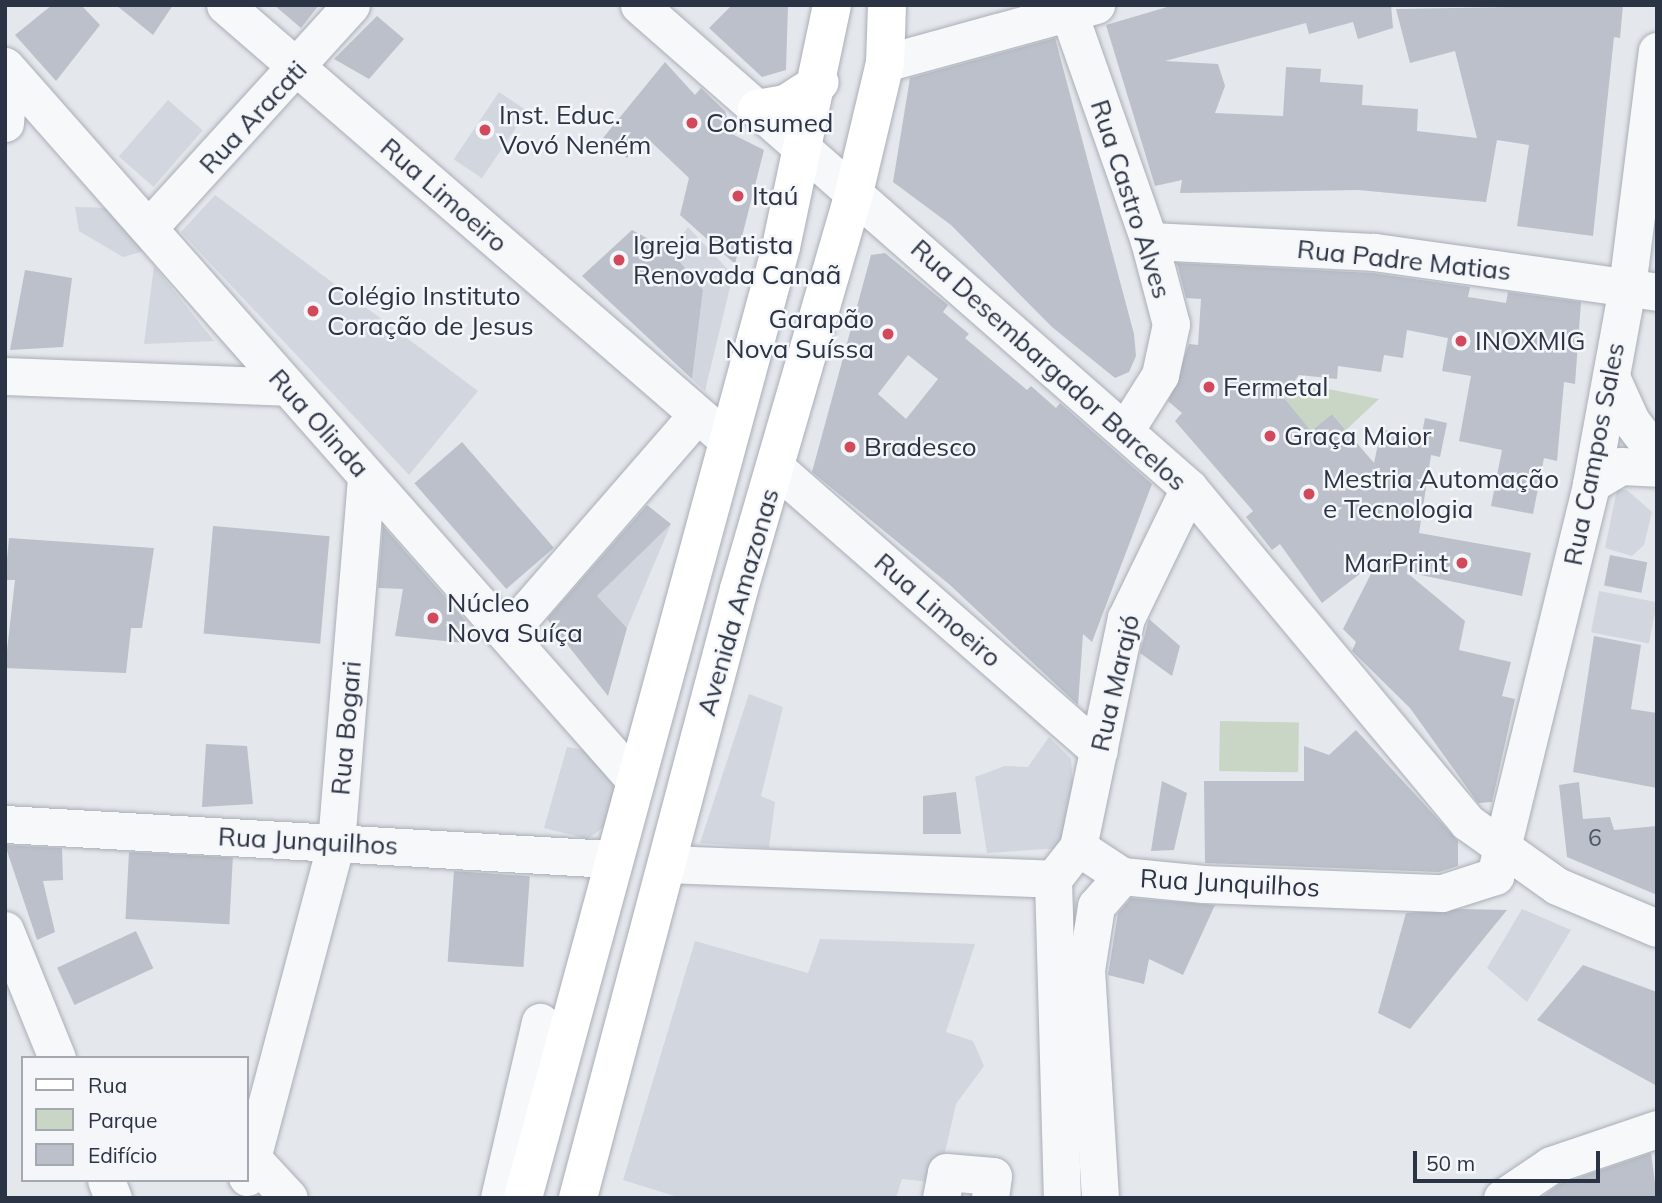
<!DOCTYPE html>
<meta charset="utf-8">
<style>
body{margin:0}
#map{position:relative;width:1662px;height:1203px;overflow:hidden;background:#e4e7ec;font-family:Mulish,sans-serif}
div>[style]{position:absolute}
.built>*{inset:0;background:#d2d6de;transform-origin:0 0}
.green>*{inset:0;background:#c9d6c5;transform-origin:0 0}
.building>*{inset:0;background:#bbc0ca;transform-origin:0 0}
.roads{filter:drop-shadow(0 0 2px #a9aeb7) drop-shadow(0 0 2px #a9aeb7)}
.minor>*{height:37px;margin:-18.5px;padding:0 18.5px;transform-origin:18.5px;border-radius:18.5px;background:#f7f8fa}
.major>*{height:38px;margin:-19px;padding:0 19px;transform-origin:19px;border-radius:19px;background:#fff}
.dots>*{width:19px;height:19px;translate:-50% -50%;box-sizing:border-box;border:4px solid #f4f6f9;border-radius:50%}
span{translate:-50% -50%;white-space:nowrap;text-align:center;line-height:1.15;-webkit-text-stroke:5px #f4f6f9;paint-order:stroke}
.number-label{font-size:23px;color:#4f5766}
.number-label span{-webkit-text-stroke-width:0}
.poi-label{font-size:26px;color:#2b3445}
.left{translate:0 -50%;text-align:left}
.right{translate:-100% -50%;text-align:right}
.street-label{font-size:26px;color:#2b3445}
.frame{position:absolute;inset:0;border:7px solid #2b3445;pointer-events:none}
.legend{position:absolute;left:21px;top:1056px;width:228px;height:126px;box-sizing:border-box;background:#f4f6f9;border:2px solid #a4a8b1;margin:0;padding:9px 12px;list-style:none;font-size:21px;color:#2b3445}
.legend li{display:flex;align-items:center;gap:14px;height:35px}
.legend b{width:35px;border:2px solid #a4a8b1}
.scale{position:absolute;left:1413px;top:1151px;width:187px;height:32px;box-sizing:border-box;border:4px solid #2b3445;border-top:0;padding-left:9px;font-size:21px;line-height:24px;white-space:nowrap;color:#2b3445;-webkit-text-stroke:5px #f4f6f9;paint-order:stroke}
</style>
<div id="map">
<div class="built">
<i style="left:499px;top:92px;width:34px;height:81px;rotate:34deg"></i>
<i style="left:168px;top:100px;width:46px;height:75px;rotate:41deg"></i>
<i style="clip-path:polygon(215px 195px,478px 391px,409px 475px,181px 232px)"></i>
<i style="clip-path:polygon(75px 207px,111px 208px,148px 250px,123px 257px,79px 231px)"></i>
<i style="clip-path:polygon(688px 227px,733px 275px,705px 391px,692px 379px,703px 290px,671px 251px)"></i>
<i style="clip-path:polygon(154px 266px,214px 341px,144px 344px)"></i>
<i style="clip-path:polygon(1617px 489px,1627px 490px,1652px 512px,1644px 545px,1632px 556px,1605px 548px)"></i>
<i style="clip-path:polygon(671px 524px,627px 628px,597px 596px)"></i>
<i style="left:1599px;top:591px;width:59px;height:42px;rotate:11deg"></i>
<i style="clip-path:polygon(749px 694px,783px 707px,761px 796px,775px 802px,769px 848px,700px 843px)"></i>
<i style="clip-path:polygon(1049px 737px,1071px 759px,1078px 847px,987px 853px,975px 777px,1005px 766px,1028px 767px)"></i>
<i style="clip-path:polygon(567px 747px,598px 752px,616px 773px,624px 811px,588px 839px,544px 828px)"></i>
<i style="clip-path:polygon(1522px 909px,1571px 930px,1527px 1002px,1487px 968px)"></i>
<i style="clip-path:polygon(820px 939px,975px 944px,946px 1032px,973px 1041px,984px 1066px,956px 1104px,938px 1183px,902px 1179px,896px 1198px,681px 1198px,623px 1180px,695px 941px,808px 973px)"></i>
</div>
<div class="green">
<i style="clip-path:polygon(1297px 383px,1379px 399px,1346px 430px,1332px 414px,1311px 431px,1281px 398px)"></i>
<i style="left:1220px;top:721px;width:79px;height:50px;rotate:1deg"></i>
</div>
<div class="building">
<i style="clip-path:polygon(52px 5px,81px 5px,100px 25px,56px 81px,15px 35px)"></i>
<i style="clip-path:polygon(116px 5px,173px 5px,153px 35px)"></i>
<i style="clip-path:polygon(274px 5px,319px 5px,301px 28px)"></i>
<i style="clip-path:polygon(732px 5px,788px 5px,786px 70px,762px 77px,709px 28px)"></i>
<i style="clip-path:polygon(1174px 5px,1391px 5px,1393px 28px,1358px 39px,1353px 22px,1309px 34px,1306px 23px,1165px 61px,1218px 64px,1225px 86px,1215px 113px,1283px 116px,1286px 67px,1321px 69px,1320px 82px,1363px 85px,1362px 105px,1418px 109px,1417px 131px,1477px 138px,1455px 51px,1410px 63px,1396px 9px,1623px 5px,1620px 38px,1614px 37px,1593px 236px,1517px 226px,1529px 145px,1497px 140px,1486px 202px,1358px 190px,1180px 193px,1182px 180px,1155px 186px,1106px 25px)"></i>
<i style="clip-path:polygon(377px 16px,404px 39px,369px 79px,334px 59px)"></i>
<i style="clip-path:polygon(1055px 38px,1134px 334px,1136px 356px,1129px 372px,1115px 378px,1052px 327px,951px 225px,893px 182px,910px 78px)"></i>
<i style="clip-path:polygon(665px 62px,695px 95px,701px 88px,725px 111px,732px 134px,764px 150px,735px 264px,680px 215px,689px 178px,645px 136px,627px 158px,603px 138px)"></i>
<i style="clip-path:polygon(632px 230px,671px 251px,703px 290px,692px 379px,582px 276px)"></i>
<i style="clip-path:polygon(evenodd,885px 253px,948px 305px,943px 312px,969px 334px,965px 338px,1027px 390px,1031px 386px,1056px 408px,1060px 403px,1152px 484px,1092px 642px,1083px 634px,1078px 705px,950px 585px,812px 472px,871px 255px,885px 253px,908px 355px,938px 379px,906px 419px,878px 394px,908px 355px)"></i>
<i style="clip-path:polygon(1177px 263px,1372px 273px,1470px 287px,1468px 297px,1506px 303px,1508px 292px,1581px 302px,1575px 384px,1564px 382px,1557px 461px,1544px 458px,1533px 514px,1491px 506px,1502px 450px,1459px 441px,1471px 376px,1442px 371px,1448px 338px,1407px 330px,1403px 358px,1384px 355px,1381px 372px,1338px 366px,1337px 379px,1299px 375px,1283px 397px,1311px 431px,1332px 414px,1374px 463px,1381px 429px,1421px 438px,1425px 418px,1447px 423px,1440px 457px,1431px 455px,1419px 533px,1531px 553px,1522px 596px,1406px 572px,1465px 621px,1459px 650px,1511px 662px,1502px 696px,1515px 699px,1492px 802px,1478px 803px,1410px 708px,1352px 651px,1356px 642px,1343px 629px,1378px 560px,1322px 603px,1280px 544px,1272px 550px,1246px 517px,1253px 511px,1175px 421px,1182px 413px,1168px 401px,1189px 344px,1198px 345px,1201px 299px,1186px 298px)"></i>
<i style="clip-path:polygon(25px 270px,72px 278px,63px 347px,10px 350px)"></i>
<i style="left:462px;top:442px;width:140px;height:63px;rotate:49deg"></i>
<i style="clip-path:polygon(647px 505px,671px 524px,597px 596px,627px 628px,608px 696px,547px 619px)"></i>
<i style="left:213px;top:526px;width:117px;height:108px;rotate:5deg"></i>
<i style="clip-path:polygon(383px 526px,467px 622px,465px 643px,395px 636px,403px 589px,378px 588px)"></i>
<i style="clip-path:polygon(9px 538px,154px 548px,142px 628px,131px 628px,126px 673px,5px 668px,15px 580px,5px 580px)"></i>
<i style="left:1610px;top:555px;width:38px;height:31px;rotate:11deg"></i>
<i style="clip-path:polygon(1149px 619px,1180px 646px,1172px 676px,1140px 653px)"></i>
<i style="clip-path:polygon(1594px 636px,1641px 645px,1631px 709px,1657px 713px,1657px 788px,1573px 772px)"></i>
<i style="clip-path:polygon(1356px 730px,1458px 841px,1458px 866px,1439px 872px,1205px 863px,1204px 781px,1304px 781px,1304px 746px,1329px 755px)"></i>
<i style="clip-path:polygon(206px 744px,247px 746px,253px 804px,202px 807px)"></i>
<i style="clip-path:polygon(1162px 781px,1187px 793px,1174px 850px,1151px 851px)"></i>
<i style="clip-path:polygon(1579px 782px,1583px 819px,1610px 817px,1614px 830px,1657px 826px,1657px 895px,1567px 857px,1559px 785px)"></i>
<i style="clip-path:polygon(956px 792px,961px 834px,923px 834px,923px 796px)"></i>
<i style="clip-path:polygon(5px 845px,62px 848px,63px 880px,43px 881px,55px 932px,37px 940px)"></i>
<i style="left:129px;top:852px;width:104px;height:67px;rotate:3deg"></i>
<i style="left:454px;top:871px;width:76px;height:91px;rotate:4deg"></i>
<i style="clip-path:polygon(1131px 898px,1215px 905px,1183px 975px,1149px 959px,1144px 984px,1108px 975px,1118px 913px)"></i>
<i style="clip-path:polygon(1462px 909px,1507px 910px,1410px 1029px,1378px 1013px,1406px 913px)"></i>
<i style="left:136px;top:931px;width:41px;height:87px;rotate:65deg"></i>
<i style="clip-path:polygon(1583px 965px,1657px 992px,1657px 1086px,1537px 1020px)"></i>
<i style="clip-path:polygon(1651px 1153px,1657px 1198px,1540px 1198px,1560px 1184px)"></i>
</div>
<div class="roads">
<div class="minor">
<i style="left:225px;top:5px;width:663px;rotate:40.9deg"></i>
<i style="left:639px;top:5px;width:732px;rotate:41.29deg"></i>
<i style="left:1189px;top:488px;width:435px;rotate:50.2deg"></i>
<i style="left:1467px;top:822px;width:110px;rotate:35.4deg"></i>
<i style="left:1557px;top:886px;width:108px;rotate:22.8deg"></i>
<i style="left:1066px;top:5px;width:250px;rotate:70.6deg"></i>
<i style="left:1149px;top:241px;width:86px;rotate:75.2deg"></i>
<i style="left:1171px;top:324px;width:52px;rotate:102.2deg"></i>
<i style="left:1160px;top:375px;width:64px;rotate:122.2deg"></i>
<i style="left:885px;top:63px;width:219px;rotate:-15.4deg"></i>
<i style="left:5px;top:66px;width:949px;rotate:48.59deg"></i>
<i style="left:5px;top:123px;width:51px;rotate:-85.5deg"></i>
<i style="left:151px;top:225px;width:297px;rotate:-47.7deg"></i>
<i style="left:1149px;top:241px;width:225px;rotate:2.8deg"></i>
<i style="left:1374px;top:252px;width:286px;rotate:8deg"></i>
<i style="left:5px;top:376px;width:281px;rotate:2.2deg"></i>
<i style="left:1611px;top:377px;width:48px;rotate:65.6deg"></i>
<i style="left:1631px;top:421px;width:43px;rotate:52.6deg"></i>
<i style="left:776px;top:468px;width:429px;rotate:41.2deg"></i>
<i style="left:1591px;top:484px;width:35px;rotate:-31deg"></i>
<i style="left:1621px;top:466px;width:36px;rotate:3deg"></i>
<i style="left:509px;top:631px;width:286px;rotate:-49deg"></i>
<i style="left:5px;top:824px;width:607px;rotate:3.31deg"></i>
<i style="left:1078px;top:847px;width:53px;rotate:33.4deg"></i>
<i style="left:1122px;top:876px;width:82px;rotate:5.6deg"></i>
<i style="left:1204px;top:884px;width:238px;rotate:2.2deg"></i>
<i style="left:1442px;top:893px;width:56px;rotate:-17.8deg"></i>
<i style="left:1495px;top:876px;width:404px;rotate:-76.2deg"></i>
<i style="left:1591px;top:484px;width:200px;rotate:-79.6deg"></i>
<i style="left:1627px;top:287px;width:238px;rotate:-82.8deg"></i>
<i style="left:666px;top:864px;width:387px;rotate:2.2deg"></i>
<i style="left:1053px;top:879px;width:41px;rotate:-52deg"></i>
<i style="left:1078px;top:847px;width:234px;rotate:-78.2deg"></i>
<i style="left:1126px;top:618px;width:144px;rotate:-64.1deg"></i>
<i style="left:1053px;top:879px;width:319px;rotate:88.4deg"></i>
<i style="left:5px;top:930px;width:138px;rotate:67.9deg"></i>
<i style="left:252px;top:1158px;width:54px;rotate:47.2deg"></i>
<i style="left:247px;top:1177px;width:346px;rotate:-75.1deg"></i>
<i style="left:336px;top:843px;width:368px;rotate:-85.3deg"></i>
<i style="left:106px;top:1180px;width:19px;rotate:69deg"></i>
<i style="left:499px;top:1198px;width:181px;rotate:-76.9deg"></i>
<i style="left:941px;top:1198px;width:26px;rotate:-79deg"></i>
<i style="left:946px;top:1172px;width:47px;rotate:4.9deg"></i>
<i style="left:993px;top:1176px;width:22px;rotate:98deg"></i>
<i style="left:1100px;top:1198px;width:228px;rotate:-93.5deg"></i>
<i style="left:1086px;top:970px;width:65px;rotate:-81.1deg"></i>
<i style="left:1096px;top:906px;width:40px;rotate:-49deg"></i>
<i style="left:1502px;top:1198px;width:59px;rotate:-34deg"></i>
<i style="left:1551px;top:1165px;width:112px;rotate:-18.8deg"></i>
</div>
<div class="major">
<i style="left:757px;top:109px;width:29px;rotate:-10deg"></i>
<i style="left:786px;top:104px;width:40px;rotate:-32.9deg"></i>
<i style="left:523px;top:1198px;width:985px;rotate:-74.82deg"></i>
<i style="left:781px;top:247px;width:247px;rotate:-78.1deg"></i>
<i style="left:578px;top:1198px;width:630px;rotate:-75.19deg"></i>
<i style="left:739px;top:589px;width:412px;rotate:-73.8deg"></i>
<i style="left:854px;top:193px;width:134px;rotate:-76.6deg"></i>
<i style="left:885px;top:63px;width:58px;rotate:-88deg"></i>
</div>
</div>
<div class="dots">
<i style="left:692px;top:123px;background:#d1495b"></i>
<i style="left:485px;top:130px;background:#d1495b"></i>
<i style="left:738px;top:196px;background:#d1495b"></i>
<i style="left:619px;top:260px;background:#d1495b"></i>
<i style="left:313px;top:311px;background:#d1495b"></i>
<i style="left:888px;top:334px;background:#d1495b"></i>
<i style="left:1461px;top:341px;background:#d1495b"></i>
<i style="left:1209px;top:387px;background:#d1495b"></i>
<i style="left:1270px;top:436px;background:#d1495b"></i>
<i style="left:850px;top:447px;background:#d1495b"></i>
<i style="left:1309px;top:494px;background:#d1495b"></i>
<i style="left:1462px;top:563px;background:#d1495b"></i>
<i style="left:433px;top:618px;background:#d1495b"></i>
</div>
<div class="number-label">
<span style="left:1595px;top:838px">6</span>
</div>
<div class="poi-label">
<span class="left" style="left:499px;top:130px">Inst. Educ.<br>Vovó Neném</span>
<span class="left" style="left:706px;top:123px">Consumed</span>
<span class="left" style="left:752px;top:196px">Itaú</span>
<span class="left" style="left:633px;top:260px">Igreja Batista<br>Renovada Canaã</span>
<span class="left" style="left:327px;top:311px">Colégio Instituto<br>Coração de Jesus</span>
<span class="right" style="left:874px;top:334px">Garapão<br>Nova Suíssa</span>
<span class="left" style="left:1475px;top:341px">INOXMIG</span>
<span class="left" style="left:1223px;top:387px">Fermetal</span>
<span class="left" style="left:1284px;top:436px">Graça Maior</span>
<span class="left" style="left:864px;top:447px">Bradesco</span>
<span class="left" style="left:1323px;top:494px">Mestria Automação<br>e Tecnologia</span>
<span class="right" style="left:1448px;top:563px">MarPrint</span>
<span class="left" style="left:447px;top:618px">Núcleo<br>Nova Suíça</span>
</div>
<div class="street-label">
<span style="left:253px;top:117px;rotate:-47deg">Rua Aracati</span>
<span style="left:444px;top:195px;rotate:41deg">Rua Limoeiro</span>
<span style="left:1131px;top:199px;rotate:72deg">Rua Castro Alves</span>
<span style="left:1404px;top:260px;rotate:6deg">Rua Padre Matias</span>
<span style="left:1049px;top:365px;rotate:42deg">Rua Desembargador Barcelos</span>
<span style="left:319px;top:423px;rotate:48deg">Rua Olinda</span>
<span style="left:1594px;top:454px;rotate:-79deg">Rua Campos Sales</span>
<span style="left:738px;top:602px;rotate:-74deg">Avenida Amazonas</span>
<span style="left:938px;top:610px;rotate:41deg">Rua Limoeiro</span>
<span style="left:1115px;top:683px;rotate:-77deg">Rua Marajó</span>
<span style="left:346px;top:728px;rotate:-85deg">Rua Bogari</span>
<span style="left:308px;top:841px;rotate:3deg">Rua Junquilhos</span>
<span style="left:1230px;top:883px;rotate:3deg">Rua Junquilhos</span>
</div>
<div class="frame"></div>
<ul class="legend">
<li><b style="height:9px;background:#fff"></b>Rua</li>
<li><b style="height:19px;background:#c9d6c5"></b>Parque</li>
<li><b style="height:19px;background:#bbc0ca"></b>Edifício</li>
</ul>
<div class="scale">50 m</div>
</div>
